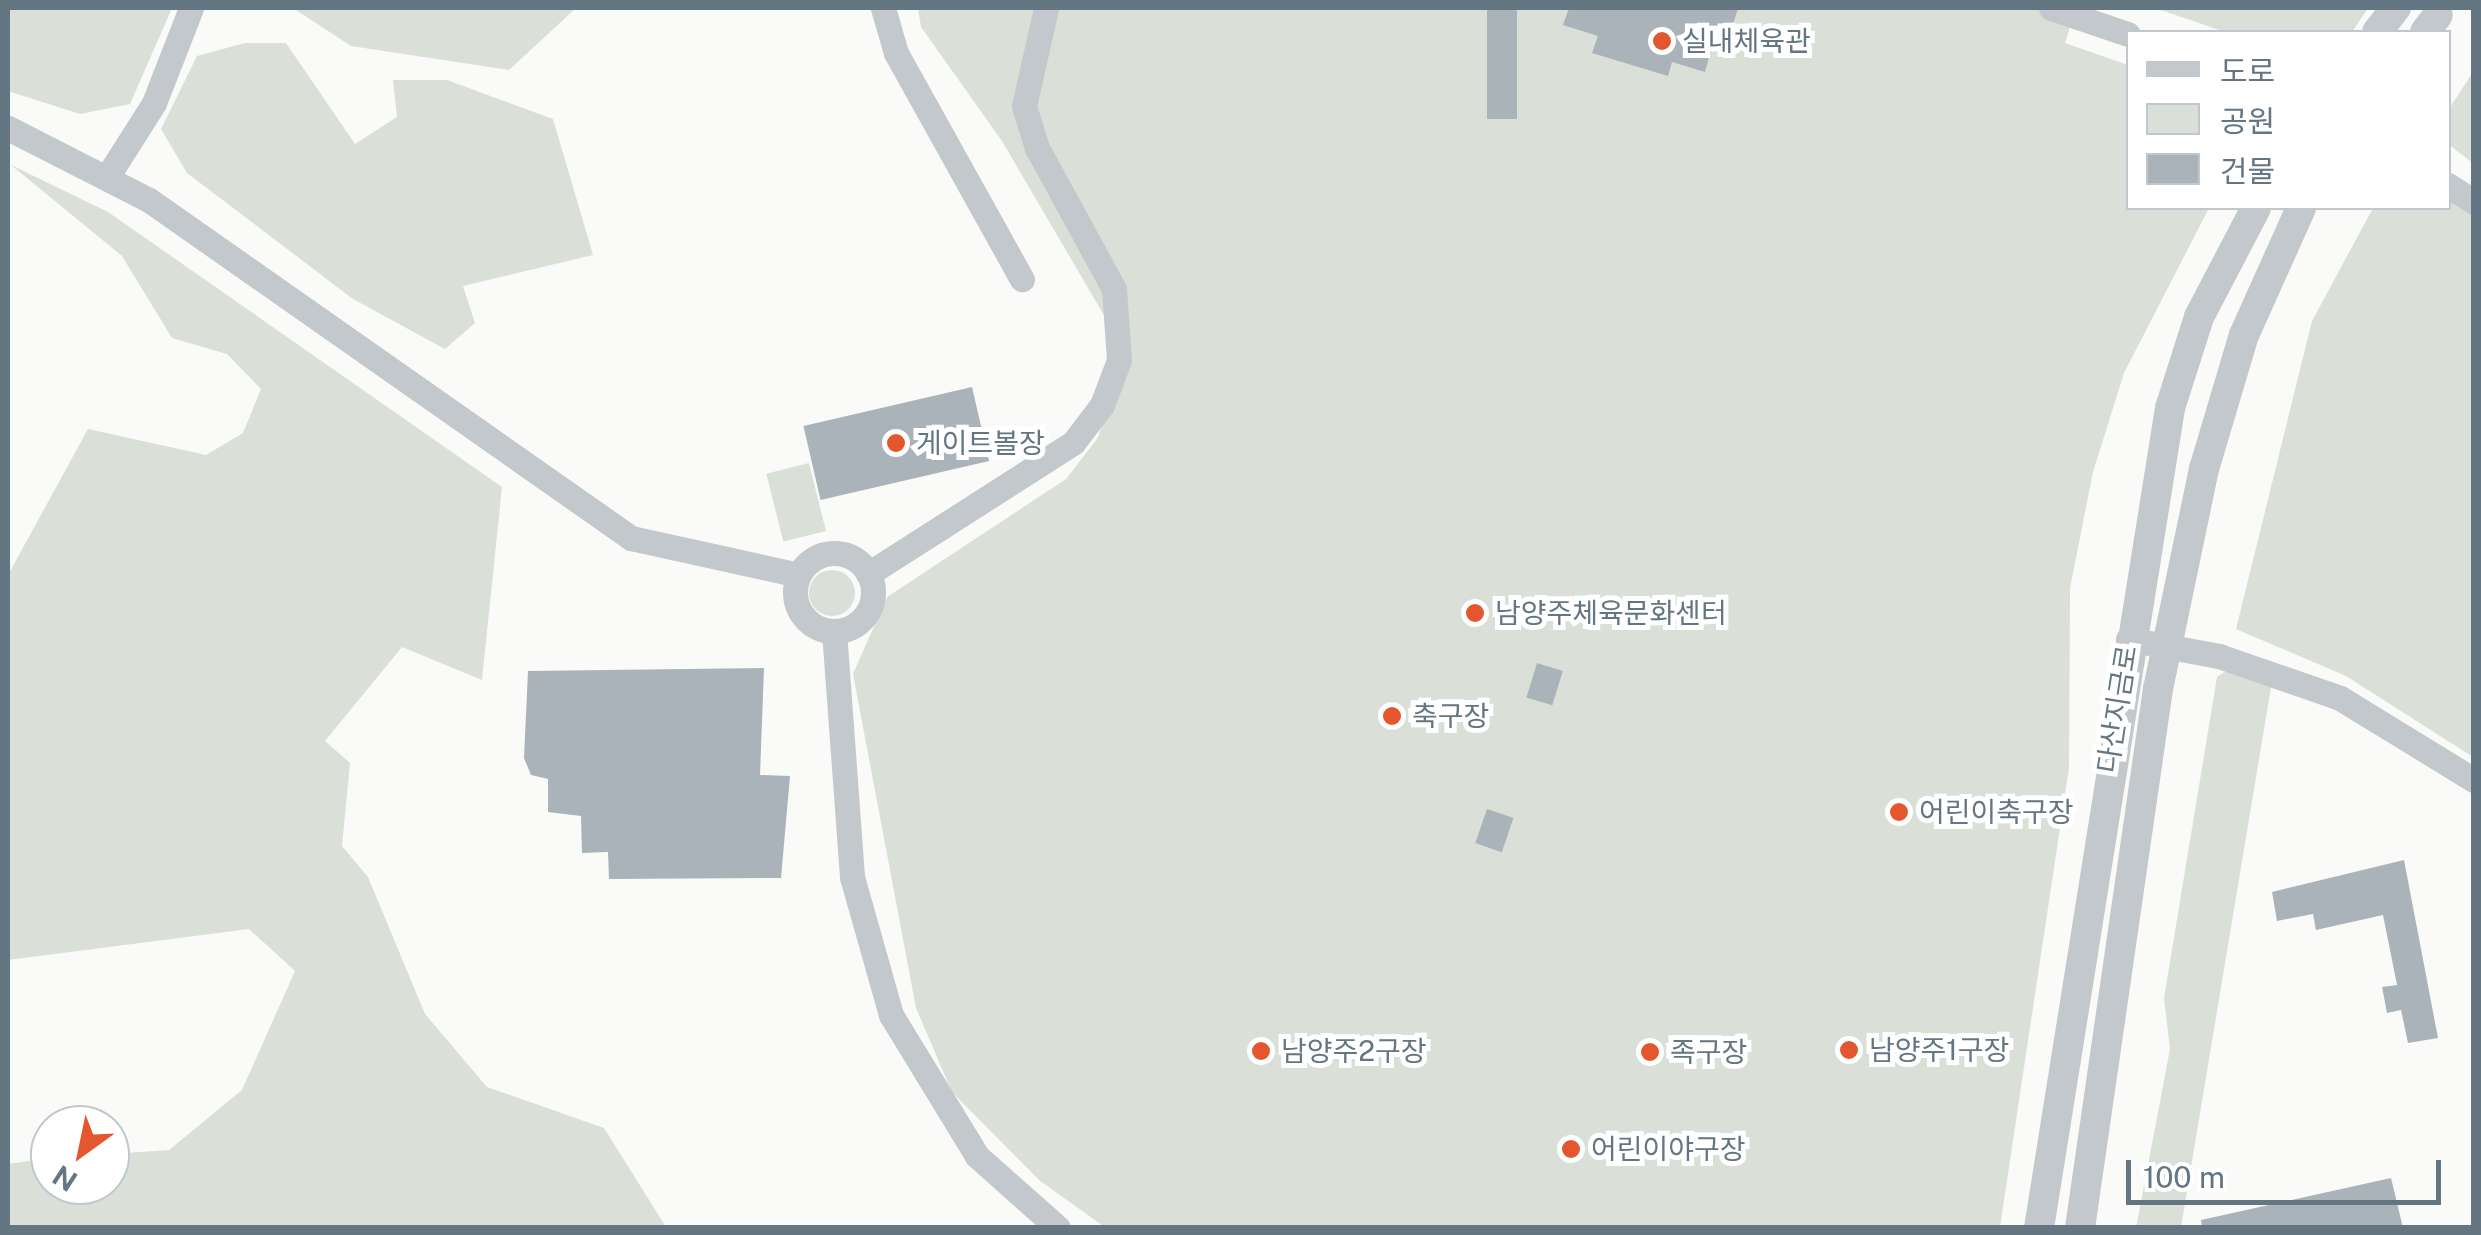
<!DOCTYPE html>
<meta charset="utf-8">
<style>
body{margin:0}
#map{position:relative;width:2481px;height:1235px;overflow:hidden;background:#fafaf8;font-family:"Public Sans","Noto Sans KR",sans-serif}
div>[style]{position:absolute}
.green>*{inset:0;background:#dadfd7;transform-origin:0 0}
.round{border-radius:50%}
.building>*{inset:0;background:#aab3b9;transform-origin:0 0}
.minor>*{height:25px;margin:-12.5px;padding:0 12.5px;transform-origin:12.5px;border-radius:12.5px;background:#c3c8cc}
.minor>.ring{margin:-12.5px;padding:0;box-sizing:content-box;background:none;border:25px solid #c3c8cc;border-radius:50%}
.tertiary>*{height:30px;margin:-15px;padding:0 15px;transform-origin:15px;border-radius:15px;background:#c3c8cc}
.dots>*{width:28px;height:28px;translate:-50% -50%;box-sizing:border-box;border:5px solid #fff;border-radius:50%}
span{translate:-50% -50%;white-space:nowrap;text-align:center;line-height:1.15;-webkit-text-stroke:10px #fff;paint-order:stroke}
.poi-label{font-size:28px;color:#657683}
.left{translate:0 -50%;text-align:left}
.street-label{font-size:28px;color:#657683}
.frame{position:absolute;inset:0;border:10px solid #657683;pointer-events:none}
.legend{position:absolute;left:2126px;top:30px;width:325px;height:180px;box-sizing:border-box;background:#fff;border:2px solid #c1c8cd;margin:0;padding:12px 18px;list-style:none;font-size:30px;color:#657683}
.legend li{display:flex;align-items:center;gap:20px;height:50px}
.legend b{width:50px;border:2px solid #c1c8cd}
.north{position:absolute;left:30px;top:1105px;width:100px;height:100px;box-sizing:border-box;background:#fff;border:2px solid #c1c8cd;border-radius:50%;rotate:213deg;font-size:28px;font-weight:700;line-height:40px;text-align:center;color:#657683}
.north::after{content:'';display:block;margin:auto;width:35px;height:45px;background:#e4572e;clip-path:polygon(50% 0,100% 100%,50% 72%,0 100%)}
.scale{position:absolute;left:2126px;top:1160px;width:315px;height:45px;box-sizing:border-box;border:5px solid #657683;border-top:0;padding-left:12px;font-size:30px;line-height:35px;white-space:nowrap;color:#657683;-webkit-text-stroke:8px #fff;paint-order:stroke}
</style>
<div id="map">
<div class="green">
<i style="clip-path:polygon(8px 8px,172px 8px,130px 104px,80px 114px,8px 91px)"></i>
<i style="clip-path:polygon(293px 8px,576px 8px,509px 70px,351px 46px)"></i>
<i style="clip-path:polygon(918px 8px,2076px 8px,2065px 43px,2128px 65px,2128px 208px,2209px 208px,2124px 373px,2093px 472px,2070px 588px,2069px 768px,2000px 1227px,1106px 1228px,1039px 1180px,952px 1092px,916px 1008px,853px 674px,887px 597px,1066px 479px,1097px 439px,1129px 358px,1002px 141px,921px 27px)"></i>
<i style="clip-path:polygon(2155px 8px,2368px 8px,2352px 32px,2225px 32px)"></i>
<i style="clip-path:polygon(245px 43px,286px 43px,355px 144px,397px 117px,393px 80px,447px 80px,553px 119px,593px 255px,463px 286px,475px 323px,445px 349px,353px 299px,187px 173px,161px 129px,197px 56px)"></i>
<i style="clip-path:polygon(2473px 72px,2473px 163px,2448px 144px,2449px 109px)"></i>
<i style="clip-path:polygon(11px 165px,108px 212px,502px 487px,482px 680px,402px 647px,325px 741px,350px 763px,342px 846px,368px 877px,425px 1014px,487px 1087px,604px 1128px,666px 1227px,8px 1227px,8px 1164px,50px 1158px,50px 1185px,110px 1185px,110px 1154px,169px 1150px,242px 1090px,295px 971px,249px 929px,8px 960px,8px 575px,88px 429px,206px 455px,243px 433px,261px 389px,227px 354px,172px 338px,122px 256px)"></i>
<i style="clip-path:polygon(2449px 199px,2474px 216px,2473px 757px,2346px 676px,2236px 629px,2312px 321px,2373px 208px,2448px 208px)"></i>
<i style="left:809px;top:463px;width:70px;height:44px;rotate:76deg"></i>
<i class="round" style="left:809px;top:570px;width:46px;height:46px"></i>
<i style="clip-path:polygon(2226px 671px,2271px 687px,2181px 1227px,2136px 1228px,2170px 1049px,2164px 998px,2217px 677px)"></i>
</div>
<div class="building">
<i style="left:1487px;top:8px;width:30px;height:111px"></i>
<i style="clip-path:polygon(1569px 8px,1738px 8px,1725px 51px,1712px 47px,1705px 72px,1672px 62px,1668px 76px,1592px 53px,1598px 36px,1563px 25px)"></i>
<i style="left:972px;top:387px;width:76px;height:173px;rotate:77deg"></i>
<i style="left:1537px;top:663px;width:27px;height:36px;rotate:17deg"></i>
<i style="clip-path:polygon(764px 668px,760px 775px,790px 776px,781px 878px,609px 879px,608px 852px,582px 853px,581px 816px,548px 812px,548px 779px,531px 775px,524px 758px,528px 671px)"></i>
<i style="left:1487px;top:809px;width:28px;height:36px;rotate:19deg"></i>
<i style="clip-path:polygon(2404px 860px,2438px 1038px,2408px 1043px,2401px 1010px,2387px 1013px,2382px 987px,2397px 985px,2383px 915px,2316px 930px,2313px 914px,2277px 921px,2272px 892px)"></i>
<i style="clip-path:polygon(2391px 1178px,2403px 1228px,2202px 1228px,2201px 1220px)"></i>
</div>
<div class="minor">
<i style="left:883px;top:8px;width:47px;rotate:73.9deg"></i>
<i style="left:896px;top:53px;width:259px;rotate:60.9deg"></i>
<i style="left:2051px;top:8px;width:81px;rotate:18.7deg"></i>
<i style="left:8px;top:128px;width:158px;rotate:27.1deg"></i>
<i style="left:149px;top:200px;width:589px;rotate:35.04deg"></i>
<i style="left:631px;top:538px;width:172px;rotate:12.4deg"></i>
<i style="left:109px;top:174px;width:84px;rotate:-57.6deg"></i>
<i style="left:154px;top:103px;width:102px;rotate:-68.7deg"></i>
<i style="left:2448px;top:185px;width:31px;rotate:33deg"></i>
<i class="ring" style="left:795px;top:553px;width:53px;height:53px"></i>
<i style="left:868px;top:574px;width:243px;rotate:-32.6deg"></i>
<i style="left:1073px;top:443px;width:48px;rotate:-52.7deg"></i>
<i style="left:1102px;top:405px;width:48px;rotate:-69.3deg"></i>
<i style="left:1119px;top:360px;width:71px;rotate:-94deg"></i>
<i style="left:1114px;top:289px;width:161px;rotate:-118.6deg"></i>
<i style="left:1037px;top:148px;width:44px;rotate:-107.2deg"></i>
<i style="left:1024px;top:106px;width:100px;rotate:-77.3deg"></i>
<i style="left:834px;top:631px;width:247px;rotate:85.8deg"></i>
<i style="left:852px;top:877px;width:143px;rotate:74.2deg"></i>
<i style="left:891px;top:1015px;width:165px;rotate:58.6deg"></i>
<i style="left:977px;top:1156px;width:108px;rotate:41.6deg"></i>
<i style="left:2128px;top:639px;width:93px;rotate:10.6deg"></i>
<i style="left:2219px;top:656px;width:128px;rotate:19.1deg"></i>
<i style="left:2340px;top:698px;width:157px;rotate:31.5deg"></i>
</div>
<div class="tertiary">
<i style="left:2377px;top:32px;width:31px;rotate:-52deg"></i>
<i style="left:2425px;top:32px;width:21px;rotate:-53deg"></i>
<i style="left:2039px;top:1228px;width:830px;rotate:-80.92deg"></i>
<i style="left:2170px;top:408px;width:96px;rotate:-72.3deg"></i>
<i style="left:2199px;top:317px;width:123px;rotate:-62.4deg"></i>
<i style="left:2080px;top:1228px;width:545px;rotate:-81.77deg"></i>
<i style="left:2158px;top:689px;width:225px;rotate:-78.2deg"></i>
<i style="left:2204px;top:469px;width:140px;rotate:-73.4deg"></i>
<i style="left:2244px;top:335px;width:139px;rotate:-65.8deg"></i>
</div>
<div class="dots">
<i style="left:1662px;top:41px;background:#e4572e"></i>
<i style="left:896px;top:443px;background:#e4572e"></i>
<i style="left:1475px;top:613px;background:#e4572e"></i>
<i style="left:1392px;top:716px;background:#e4572e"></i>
<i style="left:1899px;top:812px;background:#e4572e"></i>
<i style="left:1849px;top:1050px;background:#e4572e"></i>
<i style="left:1261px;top:1051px;background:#e4572e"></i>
<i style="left:1650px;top:1052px;background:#e4572e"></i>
<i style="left:1571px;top:1149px;background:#e4572e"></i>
</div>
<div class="poi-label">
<span class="left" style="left:1682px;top:41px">실내체육관</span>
<span class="left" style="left:916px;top:443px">게이트볼장</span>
<span class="left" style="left:1495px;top:613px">남양주체육문화센터</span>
<span class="left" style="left:1412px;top:716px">축구장</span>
<span class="left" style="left:1919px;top:812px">어린이축구장</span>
<span class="left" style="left:1869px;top:1050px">남양주1구장</span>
<span class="left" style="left:1281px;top:1051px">남양주2구장</span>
<span class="left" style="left:1670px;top:1052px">족구장</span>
<span class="left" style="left:1591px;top:1149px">어린이야구장</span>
</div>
<div class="street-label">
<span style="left:2117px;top:709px;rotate:-81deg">다산지금로</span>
</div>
<div class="frame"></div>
<ul class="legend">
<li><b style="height:12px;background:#c3c8cc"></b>도로</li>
<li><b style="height:28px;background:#dadfd7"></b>공원</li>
<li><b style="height:28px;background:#aab3b9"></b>건물</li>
</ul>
<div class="north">N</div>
<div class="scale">100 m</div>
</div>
